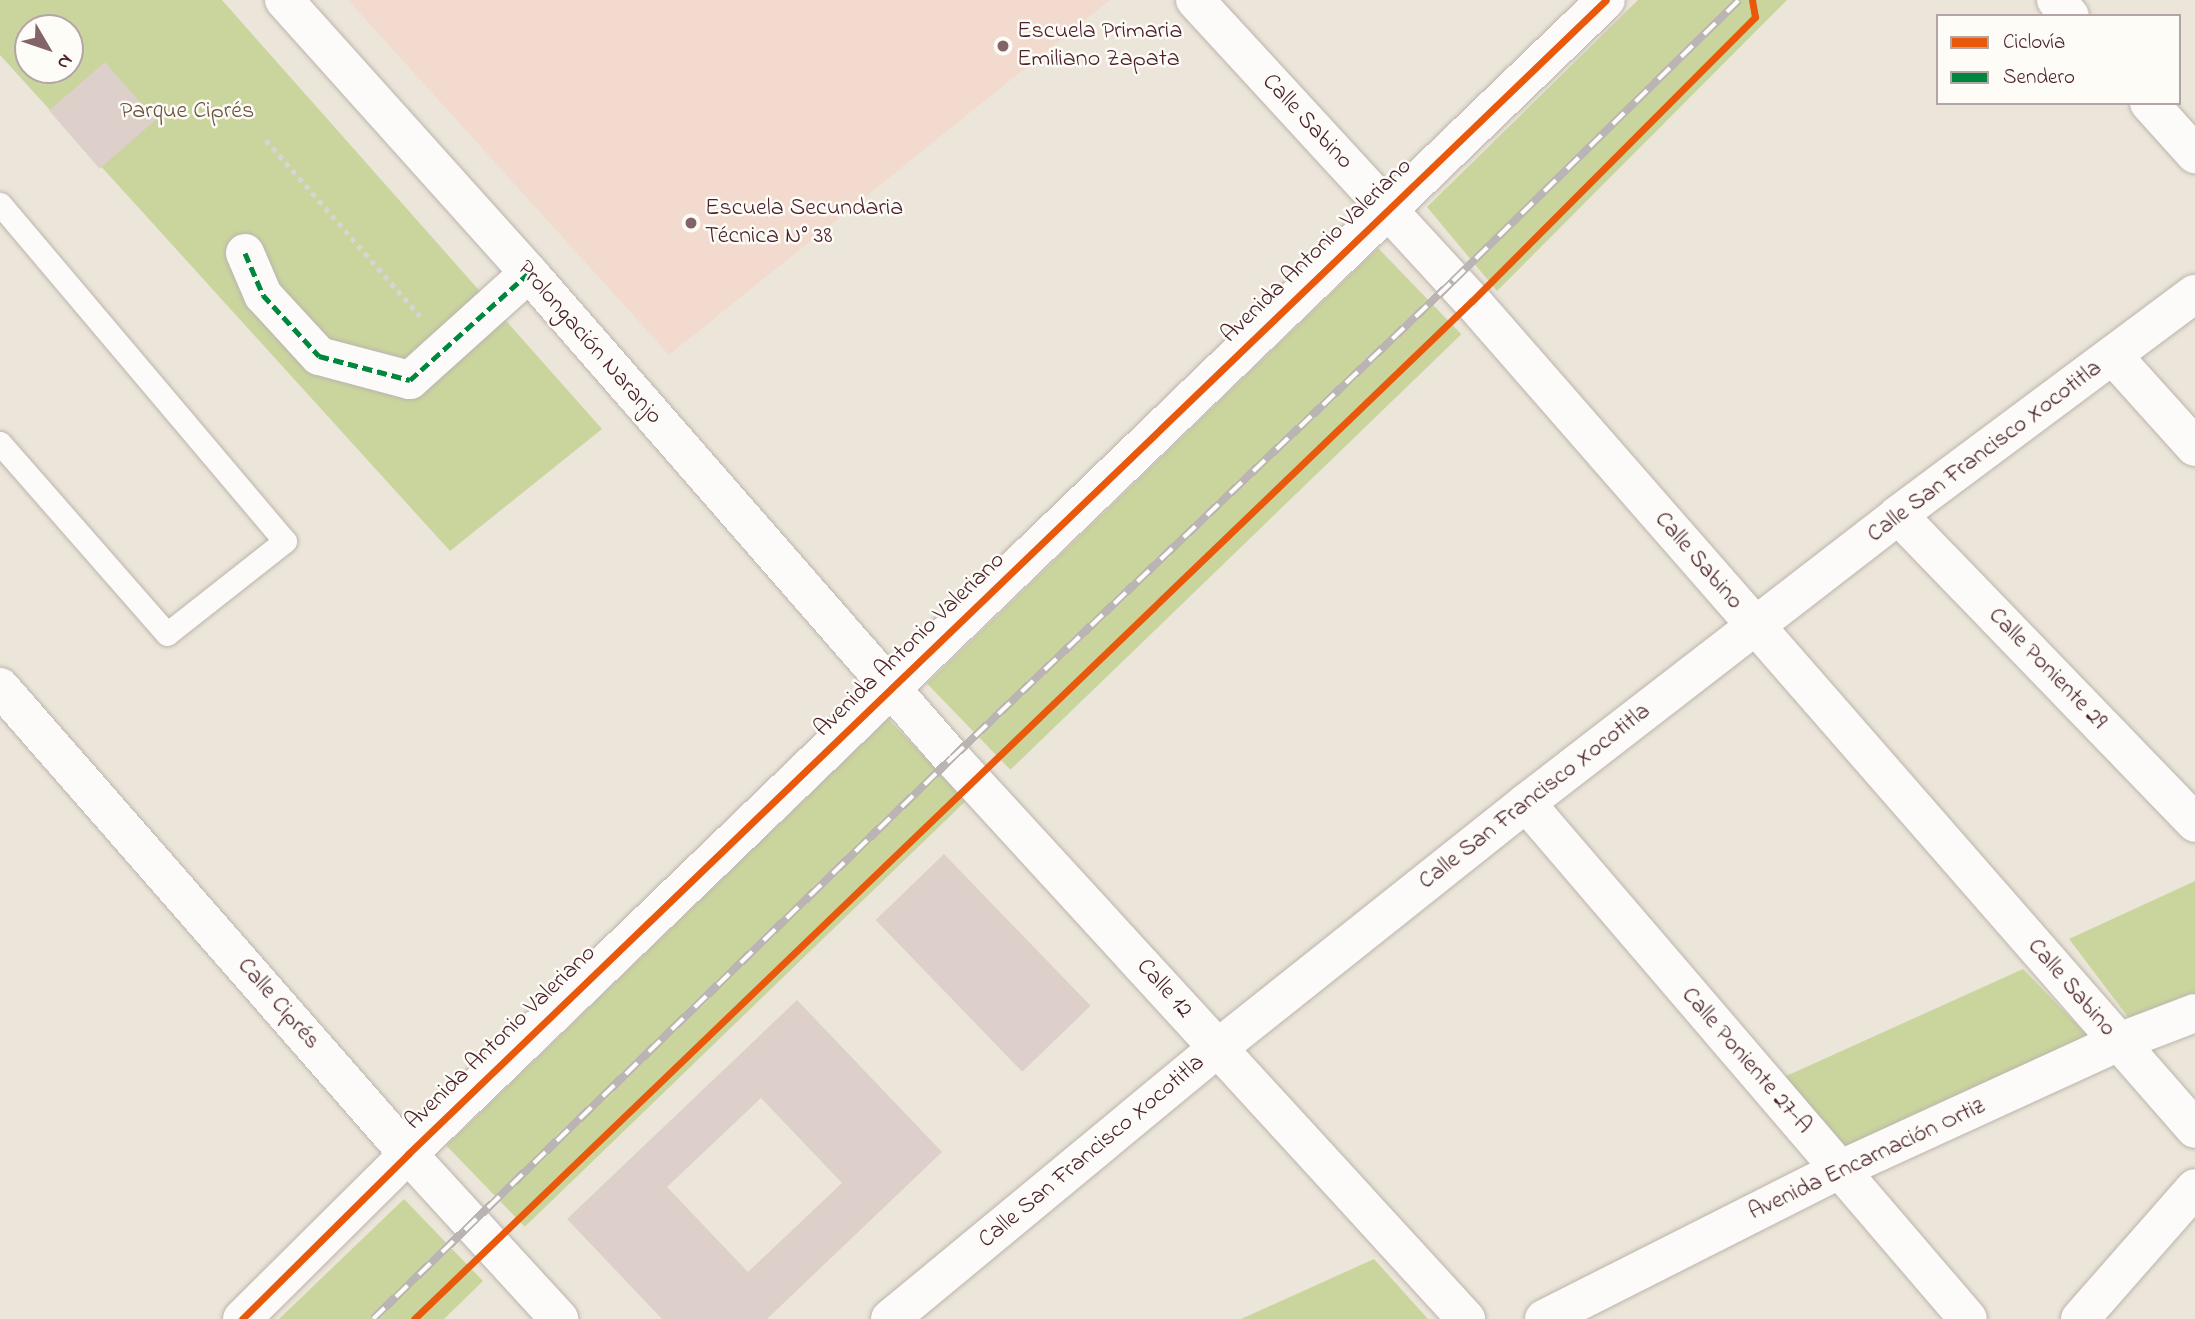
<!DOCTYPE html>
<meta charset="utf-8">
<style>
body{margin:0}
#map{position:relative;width:2195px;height:1319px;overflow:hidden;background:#ece6da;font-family:"Indie Flower",sans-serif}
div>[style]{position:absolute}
.built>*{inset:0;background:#f2dbce}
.green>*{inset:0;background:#cad59e;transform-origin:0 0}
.building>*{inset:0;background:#ddcfca;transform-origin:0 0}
.path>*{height:4.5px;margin-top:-2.25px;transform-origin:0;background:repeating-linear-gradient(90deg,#d8d4d2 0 5px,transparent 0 10px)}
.roads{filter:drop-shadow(0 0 2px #bcb4ad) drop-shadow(0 0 2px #bcb4ad)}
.lane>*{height:23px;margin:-11.5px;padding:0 11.5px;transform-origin:11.5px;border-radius:11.5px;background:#fcfbf9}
.street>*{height:38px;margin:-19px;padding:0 19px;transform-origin:19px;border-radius:19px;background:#fcfbf9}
.secondary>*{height:38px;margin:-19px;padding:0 19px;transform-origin:19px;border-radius:19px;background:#fcfbf9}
.rail>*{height:8px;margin-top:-4px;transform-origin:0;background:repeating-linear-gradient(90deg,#fdfcf7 0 16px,#bab4b4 0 32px);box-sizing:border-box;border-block:2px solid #bab4b4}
.quiet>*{height:5px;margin-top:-2.5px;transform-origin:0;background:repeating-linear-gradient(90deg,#00873e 0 10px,transparent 0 15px)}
.cycleway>*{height:7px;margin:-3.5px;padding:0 3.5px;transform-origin:3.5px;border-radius:3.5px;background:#e8590c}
.dots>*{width:19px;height:19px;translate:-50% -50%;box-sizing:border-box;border:4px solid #fdfcf7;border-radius:50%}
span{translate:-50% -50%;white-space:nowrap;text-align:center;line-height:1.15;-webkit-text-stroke:5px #fdfcf7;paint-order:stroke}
.poi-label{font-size:24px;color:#4a1f2b}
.left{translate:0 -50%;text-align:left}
.park-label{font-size:24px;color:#68513f}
.street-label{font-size:24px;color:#4a1f2b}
.legend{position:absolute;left:1936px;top:14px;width:245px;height:91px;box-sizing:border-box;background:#fdfcf7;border:2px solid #b5a4a5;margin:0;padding:9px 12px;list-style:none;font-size:21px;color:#4a1f2b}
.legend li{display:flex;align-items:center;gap:14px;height:35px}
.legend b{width:35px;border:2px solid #b5a4a5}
.north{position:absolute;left:14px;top:14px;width:70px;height:70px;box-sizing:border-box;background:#fdfcf7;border:2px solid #b5a4a5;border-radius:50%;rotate:129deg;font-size:19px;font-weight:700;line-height:28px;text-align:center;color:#4a1f2b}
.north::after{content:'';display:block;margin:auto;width:24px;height:32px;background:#836568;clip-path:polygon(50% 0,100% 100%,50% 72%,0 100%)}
</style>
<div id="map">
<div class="built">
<i style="clip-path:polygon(348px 0,1110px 0,669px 355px)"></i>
</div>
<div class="green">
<i style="clip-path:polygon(evenodd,0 0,222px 0,602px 429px,450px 551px,0 55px,0 0,28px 28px,70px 28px,70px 70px,28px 70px,28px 28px)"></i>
<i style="clip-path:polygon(1638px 0,1787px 0,1497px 291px,1427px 207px)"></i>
<i style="left:1378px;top:248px;width:120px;height:627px;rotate:46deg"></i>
<i style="left:888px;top:719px;width:113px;height:614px;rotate:46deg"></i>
<i style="clip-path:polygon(2195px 881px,2195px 995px,2131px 1021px,2069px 939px)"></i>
<i style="clip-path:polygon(2023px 969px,2088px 1036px,1845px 1152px,1784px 1077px)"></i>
<i style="clip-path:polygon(404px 1199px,483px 1281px,444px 1319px,279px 1319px)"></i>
<i style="clip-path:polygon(1374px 1259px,1428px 1319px,1241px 1319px)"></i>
</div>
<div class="building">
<i style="left:105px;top:62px;width:77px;height:74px;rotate:49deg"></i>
<i style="left:944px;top:854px;width:211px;height:95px;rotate:46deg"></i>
<i style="clip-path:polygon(evenodd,797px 1000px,942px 1152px,767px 1319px,662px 1319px,567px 1219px,797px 1000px,761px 1098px,842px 1183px,748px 1272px,667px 1187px,761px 1098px)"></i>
</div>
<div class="path">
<i style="left:266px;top:140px;width:234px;rotate:48.8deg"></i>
</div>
<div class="roads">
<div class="lane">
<i style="left:0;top:204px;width:441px;rotate:49.8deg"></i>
<i style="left:285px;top:541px;width:150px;rotate:141.8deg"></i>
<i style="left:167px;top:634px;width:254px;rotate:-131.2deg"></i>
</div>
<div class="street">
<i style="left:284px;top:0;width:367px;rotate:48.1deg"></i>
<i style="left:529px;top:273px;width:644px;rotate:48.91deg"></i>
<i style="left:952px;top:758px;width:761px;rotate:47.5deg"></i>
<i style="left:1195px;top:0;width:409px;rotate:47.4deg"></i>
<i style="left:1472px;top:301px;width:1099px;rotate:48.87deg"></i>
<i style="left:2056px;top:0;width:21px;rotate:49deg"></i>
<i style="left:2149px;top:103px;width:69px;rotate:48deg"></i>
<i style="left:245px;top:253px;width:46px;rotate:66.8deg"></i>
<i style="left:263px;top:295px;width:83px;rotate:47.4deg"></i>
<i style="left:319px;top:356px;width:94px;rotate:14.8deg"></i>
<i style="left:410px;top:380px;width:160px;rotate:-42deg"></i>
<i style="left:2114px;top:357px;width:121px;rotate:48deg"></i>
<i style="left:1898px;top:515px;width:428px;rotate:46deg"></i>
<i style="left:0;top:687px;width:620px;rotate:48.86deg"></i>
<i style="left:408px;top:1154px;width:224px;rotate:47.5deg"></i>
<i style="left:1526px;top:803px;width:679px;rotate:49.42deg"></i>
<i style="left:890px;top:1319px;width:425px;rotate:-39.6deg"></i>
<i style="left:1218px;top:1048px;width:394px;rotate:-38.5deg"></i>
<i style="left:1526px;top:803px;width:470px;rotate:-37.7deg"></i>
<i style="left:1898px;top:515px;width:370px;rotate:-36.7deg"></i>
<i style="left:2080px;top:1319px;width:174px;rotate:-48.7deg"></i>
</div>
<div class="secondary">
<i style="left:242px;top:1319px;width:234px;rotate:-44.8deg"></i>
<i style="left:408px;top:1154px;width:1663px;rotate:-43.93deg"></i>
<i style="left:1544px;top:1319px;width:330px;rotate:-26.8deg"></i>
<i style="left:1839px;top:1170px;width:308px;rotate:-24.6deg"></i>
<i style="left:2119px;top:1042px;width:81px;rotate:-20.9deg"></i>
</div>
</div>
<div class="rail">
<i style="left:373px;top:1319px;width:806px;rotate:-44.1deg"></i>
<i style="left:952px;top:758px;width:692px;rotate:-43.59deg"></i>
<i style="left:1453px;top:281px;width:401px;rotate:-44.5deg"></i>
</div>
<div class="quiet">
<i style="left:245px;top:253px;width:46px;rotate:66.8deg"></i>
<i style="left:263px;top:295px;width:83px;rotate:47.4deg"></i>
<i style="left:319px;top:356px;width:94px;rotate:14.8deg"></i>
<i style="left:410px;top:380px;width:160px;rotate:-42deg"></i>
</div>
<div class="cycleway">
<i style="left:242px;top:1319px;width:234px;rotate:-44.8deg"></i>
<i style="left:408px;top:1154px;width:1663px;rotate:-43.93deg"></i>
<i style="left:414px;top:1319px;width:1468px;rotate:-43.9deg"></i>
<i style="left:1472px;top:301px;width:401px;rotate:-45.1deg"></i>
<i style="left:1755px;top:17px;width:17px;rotate:-100deg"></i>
</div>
<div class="dots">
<i style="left:1003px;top:46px;background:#836568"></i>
<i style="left:691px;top:223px;background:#836568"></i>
</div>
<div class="poi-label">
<span class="left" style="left:1017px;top:46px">Escuela Primaria<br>Emiliano Zapata</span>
<span class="left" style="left:705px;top:223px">Escuela Secundaria<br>Técnica N° 38</span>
</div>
<div class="park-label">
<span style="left:187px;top:112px">Parque Ciprés</span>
</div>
<div class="street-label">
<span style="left:1307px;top:122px;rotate:47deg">Calle Sabino</span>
<span style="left:1317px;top:251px;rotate:-44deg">Avenida Antonio Valeriano</span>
<span style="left:589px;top:343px;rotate:49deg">Prolongación Naranjo</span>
<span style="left:1985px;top:452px;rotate:-37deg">Calle San Francisco Xocotitla</span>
<span style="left:1698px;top:561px;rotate:49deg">Calle Sabino</span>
<span style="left:910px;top:645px;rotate:-44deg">Avenida Antonio Valeriano</span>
<span style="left:2047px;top:669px;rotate:46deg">Calle Poniente 29</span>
<span style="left:1535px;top:797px;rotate:-38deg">Calle San Francisco Xocotitla</span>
<span style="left:2071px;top:988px;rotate:49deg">Calle Sabino</span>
<span style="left:1164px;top:989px;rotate:48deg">Calle 12</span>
<span style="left:278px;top:1004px;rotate:49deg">Calle Ciprés</span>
<span style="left:501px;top:1038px;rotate:-44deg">Avenida Antonio Valeriano</span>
<span style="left:1746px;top:1061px;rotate:49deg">Calle Poniente 27-A</span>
<span style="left:1092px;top:1152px;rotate:-40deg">Calle San Francisco Xocotitla</span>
<span style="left:1867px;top:1160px;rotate:-25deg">Avenida Encarnación Ortiz</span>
</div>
<ul class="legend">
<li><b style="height:9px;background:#e8590c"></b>Ciclovía</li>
<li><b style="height:9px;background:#00873e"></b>Sendero</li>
</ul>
<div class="north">N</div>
</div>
